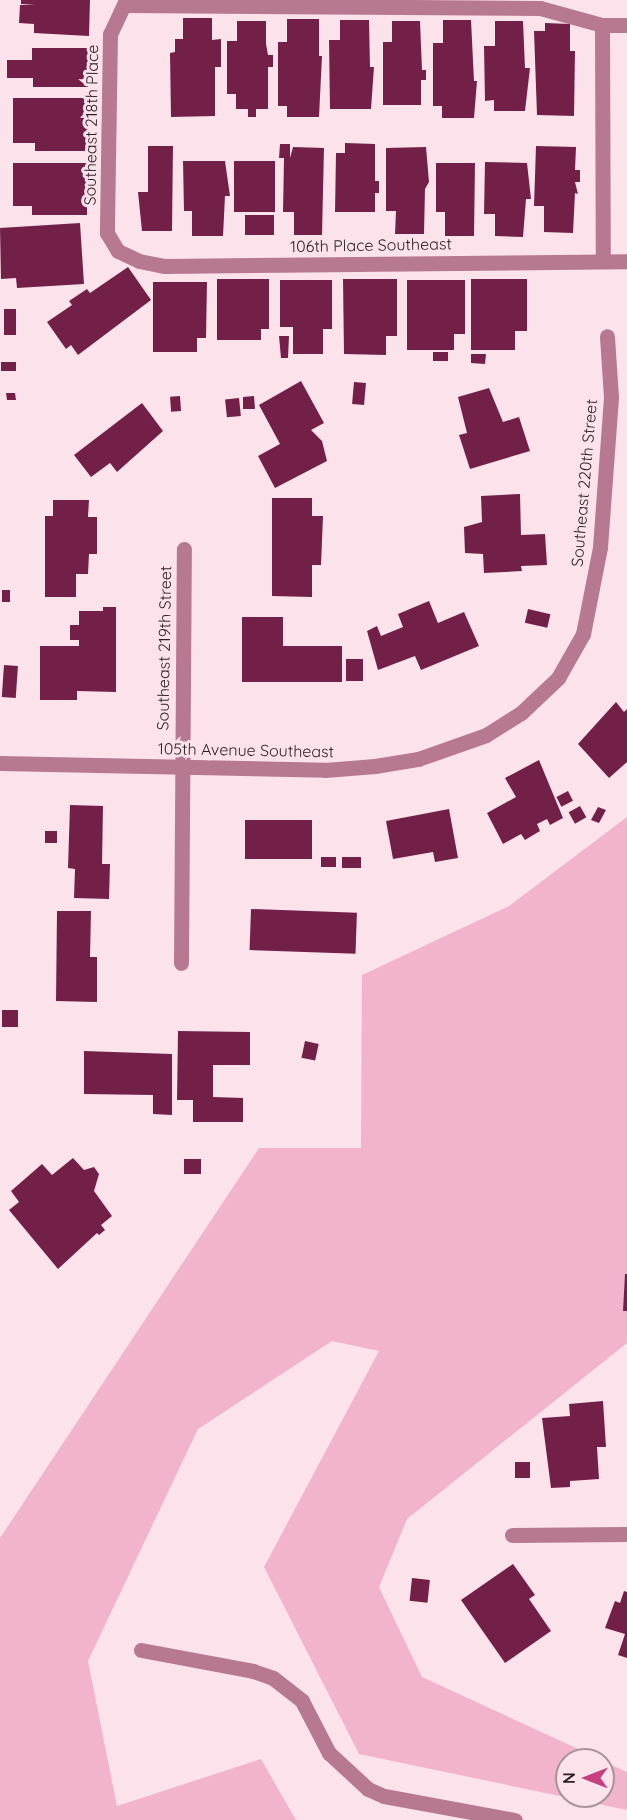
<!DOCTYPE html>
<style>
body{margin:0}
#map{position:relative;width:627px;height:1820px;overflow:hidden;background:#fbe2eb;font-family:Quicksand,sans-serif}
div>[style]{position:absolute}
.green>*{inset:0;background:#f2b4cc}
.building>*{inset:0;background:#732049;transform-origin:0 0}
.minor>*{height:15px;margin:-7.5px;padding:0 7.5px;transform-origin:7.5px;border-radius:7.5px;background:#b67991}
span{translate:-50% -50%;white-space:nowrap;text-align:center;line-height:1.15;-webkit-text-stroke:6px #fbe2eb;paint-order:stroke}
.street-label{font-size:16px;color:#281d21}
.north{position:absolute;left:555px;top:1748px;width:60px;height:60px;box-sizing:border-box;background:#fbe2eb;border:2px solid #a7939a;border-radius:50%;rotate:270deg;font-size:16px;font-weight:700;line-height:24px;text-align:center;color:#281d21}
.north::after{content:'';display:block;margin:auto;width:21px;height:27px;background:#c53f81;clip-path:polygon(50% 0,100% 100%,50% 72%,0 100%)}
</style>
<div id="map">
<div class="green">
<i style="clip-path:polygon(627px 817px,627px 1343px,407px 1519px,379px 1587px,422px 1677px,602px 1760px,567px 1760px,567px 1796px,603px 1796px,603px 1761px,627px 1772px,627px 1810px,359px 1754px,264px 1567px,379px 1351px,332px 1341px,198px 1429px,88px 1661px,117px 1806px,261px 1759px,296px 1820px,0 1820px,0 1538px,259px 1148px,361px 1148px,362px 975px,509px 906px)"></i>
</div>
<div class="building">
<i style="clip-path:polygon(21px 0,90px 0,89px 36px,34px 33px,34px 24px,19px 23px,20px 5px,35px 5px,21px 4px)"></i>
<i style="clip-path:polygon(183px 18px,212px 18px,212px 40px,221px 39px,221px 67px,215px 67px,215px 116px,171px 117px,170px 53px,175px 52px,175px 39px,183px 39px)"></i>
<i style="clip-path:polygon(287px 19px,319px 19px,319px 56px,322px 56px,319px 117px,287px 117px,287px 106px,278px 106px,278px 42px,287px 42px)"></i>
<i style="clip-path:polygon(340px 20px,369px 20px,370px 67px,374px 67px,371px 109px,330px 109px,329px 40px,340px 40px)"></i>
<i style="clip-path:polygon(443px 20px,471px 20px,474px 81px,477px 81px,474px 118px,442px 118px,442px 106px,433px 106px,433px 43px,443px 43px)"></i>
<i style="clip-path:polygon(237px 21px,266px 21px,266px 44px,268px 55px,273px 55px,273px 67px,268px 67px,268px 109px,256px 109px,256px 117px,248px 117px,248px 109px,236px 109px,236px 94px,227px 94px,227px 41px,237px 41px)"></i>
<i style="clip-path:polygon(392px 21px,420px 21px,422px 70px,426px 70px,426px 80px,421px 80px,421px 105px,383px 105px,383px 42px,392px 42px)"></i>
<i style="clip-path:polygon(495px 21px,523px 21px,525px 68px,530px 68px,525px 111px,494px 111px,494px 100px,485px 101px,484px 46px,495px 46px)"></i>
<i style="clip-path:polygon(545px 23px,570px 24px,570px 51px,575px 51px,574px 116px,537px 115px,534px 31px,545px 31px)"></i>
<i style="clip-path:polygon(32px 48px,88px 48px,88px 87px,33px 87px,33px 78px,7px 78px,7px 60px,32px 60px)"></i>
<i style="clip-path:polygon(13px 98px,88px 98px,88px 151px,35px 151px,35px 143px,13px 143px)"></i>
<i style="clip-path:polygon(345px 143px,375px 144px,375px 181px,379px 181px,379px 193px,375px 193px,375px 212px,335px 212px,336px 153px,345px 153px)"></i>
<i style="clip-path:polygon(280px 144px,290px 144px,290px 158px,293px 147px,324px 148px,322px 235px,294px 235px,294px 212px,283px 212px,284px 158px,279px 158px)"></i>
<i style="clip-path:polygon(148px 146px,173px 146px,172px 231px,142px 231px,138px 192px,148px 192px)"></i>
<i style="clip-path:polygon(536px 146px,576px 147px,575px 170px,580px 170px,580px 182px,575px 182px,578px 194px,575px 193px,573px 233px,544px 232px,544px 206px,534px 206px)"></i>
<i style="clip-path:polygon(426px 147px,429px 182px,425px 189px,424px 234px,395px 234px,396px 211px,386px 211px,386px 148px)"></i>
<i style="clip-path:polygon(183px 161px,225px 161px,230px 196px,225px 196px,223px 236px,192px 236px,192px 211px,184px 211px)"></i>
<i style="left:234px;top:161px;width:41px;height:51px"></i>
<i style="clip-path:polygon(485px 162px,527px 163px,531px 199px,526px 199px,523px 237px,495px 236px,495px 214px,484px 214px)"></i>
<i style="clip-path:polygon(13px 163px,87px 163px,87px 215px,32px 215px,32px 206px,13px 206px)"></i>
<i style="clip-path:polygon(436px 163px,475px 163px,474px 236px,445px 236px,445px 212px,436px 212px)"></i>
<i style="left:274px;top:215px;width:20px;height:29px;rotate:90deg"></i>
<i style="clip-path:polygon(80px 223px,84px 284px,17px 288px,16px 278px,1px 279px,0 228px)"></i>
<i style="clip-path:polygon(128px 267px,151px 300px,78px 355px,71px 345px,66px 349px,47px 322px,72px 305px,69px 301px,87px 289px,90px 293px)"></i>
<i style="clip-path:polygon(217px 279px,269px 279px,269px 329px,261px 329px,261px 340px,217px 340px)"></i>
<i style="clip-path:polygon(343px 279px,397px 279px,397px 336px,386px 336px,386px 355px,344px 354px)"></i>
<i style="clip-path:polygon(471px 279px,527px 279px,527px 331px,515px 331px,515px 350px,471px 350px)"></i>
<i style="clip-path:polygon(280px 280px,332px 280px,332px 329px,323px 329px,323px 354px,293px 354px,293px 327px,280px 327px)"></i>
<i style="clip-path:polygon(407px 280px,465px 280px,465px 334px,454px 334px,454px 350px,407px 350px)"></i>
<i style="clip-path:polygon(153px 282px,207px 282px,206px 338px,197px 338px,197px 352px,153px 352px)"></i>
<i style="left:4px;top:309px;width:12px;height:26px"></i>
<i style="clip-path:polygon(279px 336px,289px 336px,288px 358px,281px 358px)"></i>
<i style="left:433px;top:352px;width:15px;height:9px"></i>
<i style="clip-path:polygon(471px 354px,486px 354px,485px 364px,471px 363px)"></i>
<i style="left:1px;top:362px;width:15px;height:9px"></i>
<i style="clip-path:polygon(301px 381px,324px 423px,311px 430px,322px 441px,327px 461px,275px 488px,258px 456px,280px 444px,259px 405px)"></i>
<i style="left:354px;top:382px;width:12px;height:22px;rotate:5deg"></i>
<i style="clip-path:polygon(489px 388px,503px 422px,519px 417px,530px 451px,470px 469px,459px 435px,467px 433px,458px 397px)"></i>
<i style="clip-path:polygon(6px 393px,15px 393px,16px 400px,7px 400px)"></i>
<i style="left:180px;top:396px;width:15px;height:10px;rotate:86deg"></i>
<i style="clip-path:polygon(254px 396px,255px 409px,243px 409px,243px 397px)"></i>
<i style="left:239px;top:398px;width:18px;height:14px;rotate:84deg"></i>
<i style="clip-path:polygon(142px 403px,163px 431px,117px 472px,110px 463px,91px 477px,74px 455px)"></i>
<i style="clip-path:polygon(520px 494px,521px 535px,545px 534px,547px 565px,521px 566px,522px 571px,484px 573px,483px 554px,465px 553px,464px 527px,482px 522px,481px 496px)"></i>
<i style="clip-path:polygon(272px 498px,312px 498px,312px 516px,323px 516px,321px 565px,312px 565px,312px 597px,272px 596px)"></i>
<i style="clip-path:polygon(53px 500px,89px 500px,88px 517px,97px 517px,97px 554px,89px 554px,88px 574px,76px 574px,76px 597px,45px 597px,45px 516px,53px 516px)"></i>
<i style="left:2px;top:590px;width:8px;height:12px"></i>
<i style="clip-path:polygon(429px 601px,438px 623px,464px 612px,479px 646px,421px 670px,415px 656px,378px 670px,367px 631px,377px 626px,381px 636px,403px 627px,398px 614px)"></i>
<i style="clip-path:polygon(103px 607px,116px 607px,116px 692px,77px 691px,77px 700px,40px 700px,40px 646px,79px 646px,79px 640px,70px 640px,70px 625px,79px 625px,79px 611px,103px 611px)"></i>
<i style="left:528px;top:609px;width:23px;height:14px;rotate:13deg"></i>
<i style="clip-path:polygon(242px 617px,283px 617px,283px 646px,342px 646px,342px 682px,242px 682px)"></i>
<i style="left:346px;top:659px;width:17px;height:22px"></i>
<i style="left:4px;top:665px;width:14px;height:32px;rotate:4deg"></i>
<i style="clip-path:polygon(616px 702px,624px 712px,627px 709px,627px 762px,609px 778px,578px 744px)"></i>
<i style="clip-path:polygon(539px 760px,563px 818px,550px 825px,547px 819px,537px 824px,540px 831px,525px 840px,521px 834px,503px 844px,487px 813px,516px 797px,505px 778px)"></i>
<i style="left:568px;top:791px;width:11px;height:13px;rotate:63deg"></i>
<i style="clip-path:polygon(70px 805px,103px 806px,102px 864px,110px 864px,109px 899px,74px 898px,75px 869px,68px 868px)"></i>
<i style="left:580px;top:806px;width:13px;height:13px;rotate:61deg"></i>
<i style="clip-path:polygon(598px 807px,606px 810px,599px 823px,591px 820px)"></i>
<i style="clip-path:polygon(449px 809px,458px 858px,435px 862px,433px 852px,393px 859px,386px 821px)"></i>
<i style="left:245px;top:820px;width:67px;height:39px"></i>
<i style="left:45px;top:831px;width:12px;height:12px"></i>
<i style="left:321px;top:857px;width:15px;height:10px"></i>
<i style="left:342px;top:857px;width:19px;height:11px"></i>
<i style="left:251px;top:909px;width:106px;height:41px;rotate:2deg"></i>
<i style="clip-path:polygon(57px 911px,91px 911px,90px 957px,97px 957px,97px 1002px,56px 1001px)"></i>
<i style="left:18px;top:1010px;width:17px;height:16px;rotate:90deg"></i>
<i style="clip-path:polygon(178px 1031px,250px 1032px,250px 1065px,213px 1065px,213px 1097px,243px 1098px,243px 1122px,193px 1122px,193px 1100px,177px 1100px)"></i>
<i style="left:305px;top:1041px;width:14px;height:17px;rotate:12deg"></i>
<i style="clip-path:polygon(84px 1051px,172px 1054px,172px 1115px,153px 1114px,153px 1095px,84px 1094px)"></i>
<i style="clip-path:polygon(73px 1158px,84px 1170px,94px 1167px,99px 1174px,94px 1191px,112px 1216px,101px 1225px,105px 1230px,99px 1235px,97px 1233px,58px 1269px,9px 1210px,19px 1202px,11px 1191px,42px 1164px,52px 1175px)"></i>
<i style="left:201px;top:1159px;width:15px;height:17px;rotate:90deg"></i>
<i style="clip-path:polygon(625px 1274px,627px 1274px,627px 1311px,623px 1311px)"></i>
<i style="clip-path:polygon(603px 1401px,606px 1447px,597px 1447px,599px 1479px,570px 1481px,570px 1487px,551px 1488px,542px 1418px,570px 1416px,569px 1404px)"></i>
<i style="left:515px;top:1462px;width:15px;height:16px"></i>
<i style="clip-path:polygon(513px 1564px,535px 1595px,529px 1599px,551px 1631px,505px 1663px,461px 1600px)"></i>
<i style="left:412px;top:1578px;width:18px;height:23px;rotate:6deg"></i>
<i style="clip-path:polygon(624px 1591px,627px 1592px,627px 1658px,618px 1655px,625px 1634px,605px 1628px,615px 1601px,620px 1603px)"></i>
</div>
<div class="minor">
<i style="left:126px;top:0;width:38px;rotate:115deg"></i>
<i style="left:110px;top:34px;width:199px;rotate:90.9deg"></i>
<i style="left:107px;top:233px;width:21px;rotate:59deg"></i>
<i style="left:118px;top:251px;width:23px;rotate:25deg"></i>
<i style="left:139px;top:261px;width:25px;rotate:11deg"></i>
<i style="left:164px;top:266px;width:463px;rotate:-0.6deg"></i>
<i style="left:125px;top:5px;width:415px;rotate:0.4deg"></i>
<i style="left:540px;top:8px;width:64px;rotate:15.3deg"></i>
<i style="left:602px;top:25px;width:25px"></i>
<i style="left:602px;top:25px;width:235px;rotate:89.8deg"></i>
<i style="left:0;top:763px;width:325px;rotate:1.2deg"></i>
<i style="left:325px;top:770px;width:50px;rotate:-4.6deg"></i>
<i style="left:375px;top:766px;width:44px;rotate:-9.2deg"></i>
<i style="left:418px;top:759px;width:72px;rotate:-19.4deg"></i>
<i style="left:486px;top:735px;width:41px;rotate:-32.2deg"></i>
<i style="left:521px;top:713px;width:51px;rotate:-43.4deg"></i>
<i style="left:558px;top:678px;width:51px;rotate:-60.4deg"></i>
<i style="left:583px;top:634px;width:89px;rotate:-78.9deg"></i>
<i style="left:600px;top:547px;width:150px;rotate:-85.8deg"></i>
<i style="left:611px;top:397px;width:61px;rotate:-93.8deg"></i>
<i style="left:181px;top:963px;width:414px;rotate:-89.6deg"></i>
<i style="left:512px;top:1535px;width:115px;rotate:-0.5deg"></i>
<i style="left:141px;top:1650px;width:114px;rotate:10.6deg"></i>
<i style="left:253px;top:1671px;width:21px;rotate:19deg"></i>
<i style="left:273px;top:1678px;width:37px;rotate:38deg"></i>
<i style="left:302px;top:1701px;width:59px;rotate:62.6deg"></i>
<i style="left:329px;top:1753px;width:53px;rotate:42.7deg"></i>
<i style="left:368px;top:1789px;width:17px;rotate:24deg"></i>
<i style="left:384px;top:1796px;width:133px;rotate:10.4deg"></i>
</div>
<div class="street-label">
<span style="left:91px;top:125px;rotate:-89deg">Southeast 218th Place</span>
<span style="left:371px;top:245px;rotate:-1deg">106th Place Southeast</span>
<span style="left:584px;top:483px;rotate:-85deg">Southeast 220th Street</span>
<span style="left:164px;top:648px;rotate:-89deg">Southeast 219th Street</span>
<span style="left:246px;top:750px;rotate:1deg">105th Avenue Southeast</span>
</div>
<div class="north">N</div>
</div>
